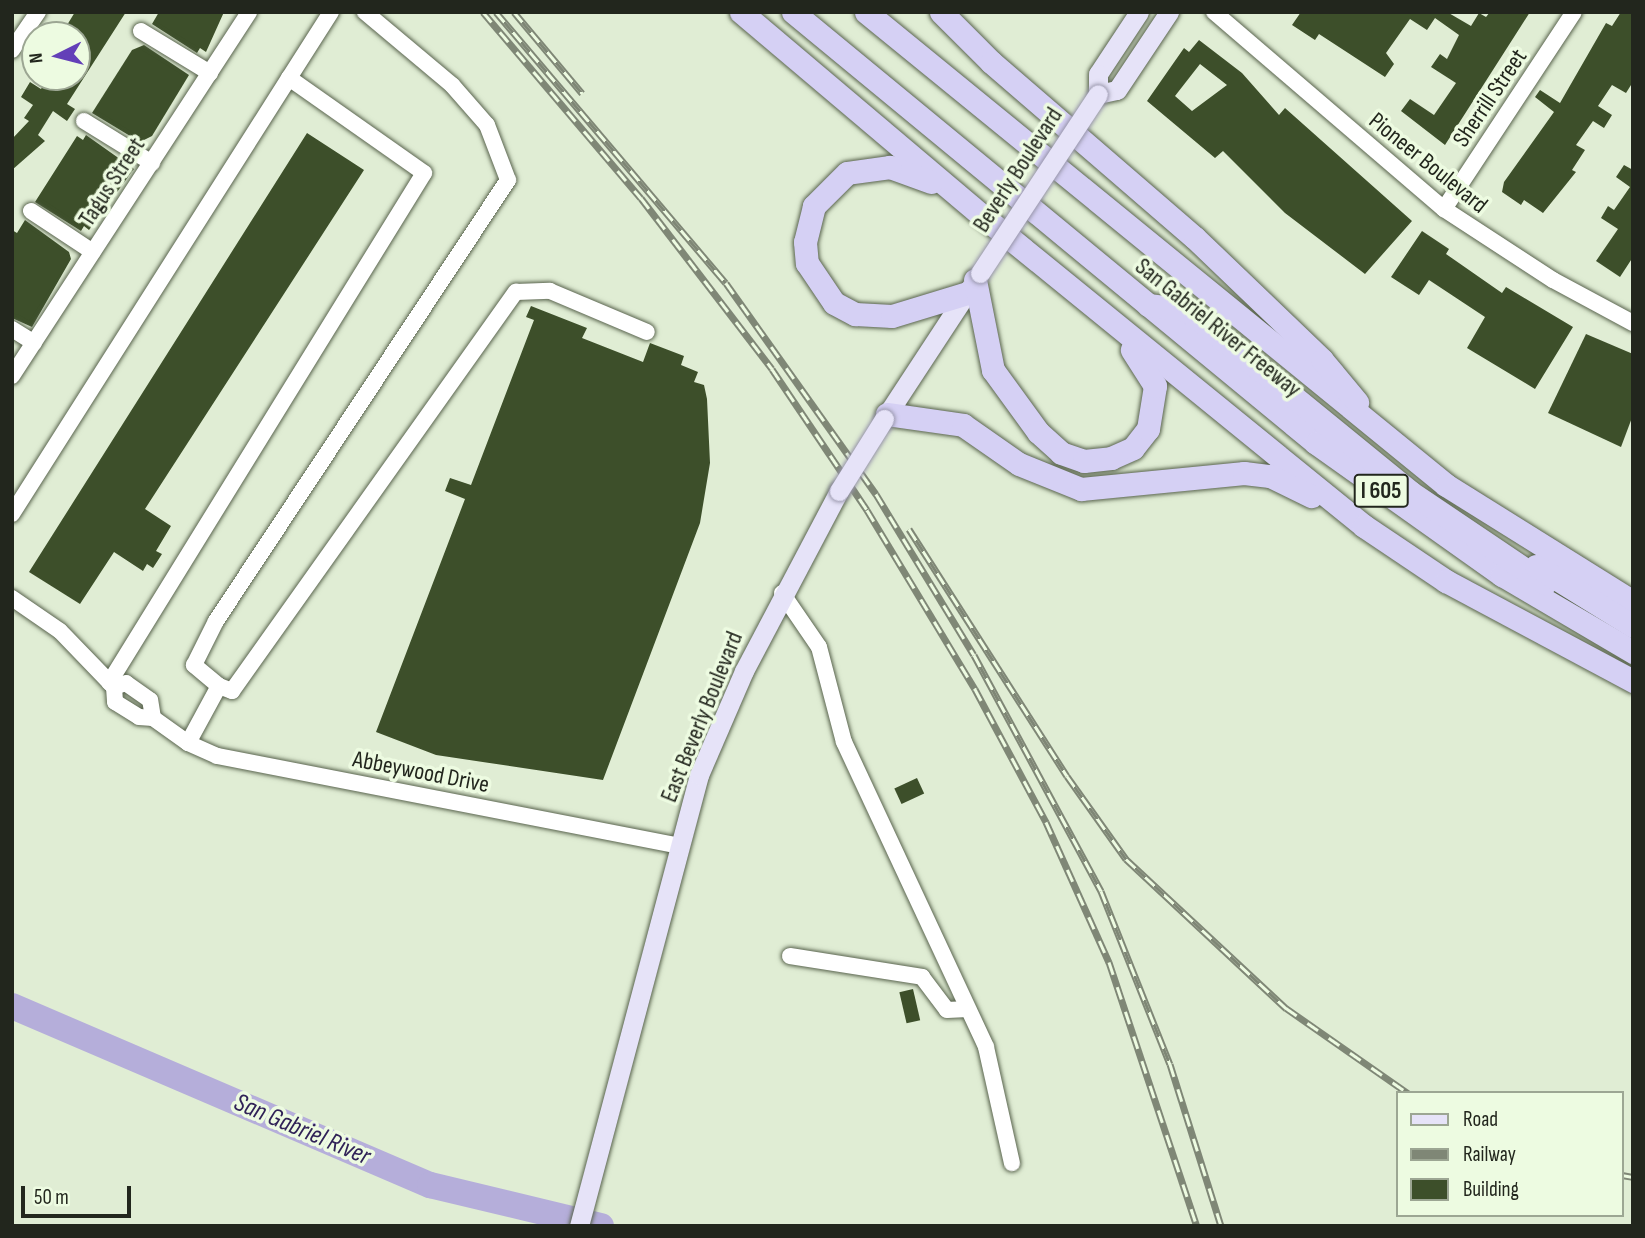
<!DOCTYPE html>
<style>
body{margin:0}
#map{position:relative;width:1645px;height:1238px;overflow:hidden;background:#e0edd4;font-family:"Sofia Sans Condensed",sans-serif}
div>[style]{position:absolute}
.river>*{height:26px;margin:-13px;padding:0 13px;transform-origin:13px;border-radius:13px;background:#b5aeda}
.building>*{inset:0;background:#3d4f2a;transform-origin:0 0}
.roads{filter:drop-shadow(0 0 2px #59644e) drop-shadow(0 0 2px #59644e)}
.minor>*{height:16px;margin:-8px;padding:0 8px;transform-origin:8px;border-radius:8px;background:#fff}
.major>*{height:19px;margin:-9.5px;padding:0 9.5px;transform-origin:9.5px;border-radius:9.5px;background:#e6e3f8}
.highway>*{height:23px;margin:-11.5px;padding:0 11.5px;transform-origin:11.5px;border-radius:11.5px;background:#d5d0f4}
.rail>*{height:7px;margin-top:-3.5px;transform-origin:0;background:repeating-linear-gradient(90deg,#edfbe1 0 13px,#7f8776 0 26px);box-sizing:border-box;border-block:2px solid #7f8776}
.bridges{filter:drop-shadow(0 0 2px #9694a9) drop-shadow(0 0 2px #9694a9)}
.major-bridge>*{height:19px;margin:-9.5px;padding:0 9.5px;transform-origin:9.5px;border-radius:9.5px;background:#e6e3f8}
span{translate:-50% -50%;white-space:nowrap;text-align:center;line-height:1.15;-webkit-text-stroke:7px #edfbe1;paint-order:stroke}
.shield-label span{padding:2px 5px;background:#edfbe1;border:2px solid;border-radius:5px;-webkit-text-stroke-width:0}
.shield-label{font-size:23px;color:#22261d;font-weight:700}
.street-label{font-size:24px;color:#22261d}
.water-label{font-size:26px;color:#302257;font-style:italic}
.frame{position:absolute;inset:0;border:14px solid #22261d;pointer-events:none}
.legend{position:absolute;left:1396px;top:1091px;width:228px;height:126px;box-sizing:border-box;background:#edfbe1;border:2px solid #9ca693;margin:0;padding:9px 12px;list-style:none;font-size:21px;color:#22261d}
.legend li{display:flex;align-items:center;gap:14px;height:35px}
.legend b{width:35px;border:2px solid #9ca693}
.north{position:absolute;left:21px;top:21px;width:70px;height:70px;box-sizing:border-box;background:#edfbe1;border:2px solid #9ca693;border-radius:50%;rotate:264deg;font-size:19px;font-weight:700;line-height:28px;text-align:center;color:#22261d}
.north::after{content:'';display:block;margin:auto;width:24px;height:32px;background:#6340b8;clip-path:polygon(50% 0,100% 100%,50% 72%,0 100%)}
.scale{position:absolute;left:21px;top:1186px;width:110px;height:32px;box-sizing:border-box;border:4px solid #22261d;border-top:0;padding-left:9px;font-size:21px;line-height:24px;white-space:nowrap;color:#22261d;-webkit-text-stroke:5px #edfbe1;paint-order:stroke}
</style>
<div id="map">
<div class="river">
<i style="left:12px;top:1006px;width:455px;rotate:23.2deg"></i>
<i style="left:430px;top:1185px;width:176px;rotate:13.5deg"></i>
</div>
<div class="building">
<i style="clip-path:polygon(75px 12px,126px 12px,67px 104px,75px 109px,67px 121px,53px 111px,38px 135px,45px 141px,12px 170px,12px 139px,29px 121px,24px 118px,33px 105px,21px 97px,30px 82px,41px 89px,48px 77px,77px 77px,77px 35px,61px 35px)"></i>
<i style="clip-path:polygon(159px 12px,224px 12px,206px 52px,200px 48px,197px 53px,152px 24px)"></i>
<i style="clip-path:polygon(1301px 12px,1447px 12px,1471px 26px,1479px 13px,1486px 17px,1490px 12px,1530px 12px,1445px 145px,1401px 111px,1410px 99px,1434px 115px,1456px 83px,1431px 67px,1440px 54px,1447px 59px,1459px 35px,1435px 18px,1427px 30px,1410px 19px,1386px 53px,1394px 64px,1385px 77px,1319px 34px,1315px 40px,1292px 25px)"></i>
<i style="clip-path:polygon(1621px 12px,1633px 12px,1631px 85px,1626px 93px,1612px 85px,1598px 106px,1612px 115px,1604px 128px,1593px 121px,1576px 145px,1585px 150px,1572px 170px,1576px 172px,1543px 213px,1524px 200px,1521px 205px,1502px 192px,1504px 182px,1554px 112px,1535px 97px,1540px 90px,1560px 103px,1606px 23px,1612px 26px)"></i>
<i style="clip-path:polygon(evenodd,1199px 40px,1242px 73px,1279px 115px,1285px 108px,1412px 221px,1365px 274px,1285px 213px,1223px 151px,1215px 158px,1147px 101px,1184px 48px,1189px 52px,1199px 40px,1200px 64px,1227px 85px,1192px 111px,1175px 96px,1200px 64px)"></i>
<i style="clip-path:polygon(144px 45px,189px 75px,152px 136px,140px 142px,92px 113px,132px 50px)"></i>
<i style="clip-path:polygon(307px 133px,364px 170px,145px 509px,171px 526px,156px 551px,162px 554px,153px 568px,147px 564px,143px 571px,114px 552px,80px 604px,29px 572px)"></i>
<i style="clip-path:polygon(86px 135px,134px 169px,89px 230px,84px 226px,81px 231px,35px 202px,77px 136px,83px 140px)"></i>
<i style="clip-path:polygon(1624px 165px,1633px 170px,1633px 257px,1620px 277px,1596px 261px,1618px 229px,1601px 218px,1608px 206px,1614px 210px,1630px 187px,1616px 177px)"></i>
<i style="clip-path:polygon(25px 220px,69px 252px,71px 259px,32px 327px,12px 318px,12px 230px,17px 233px)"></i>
<i style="clip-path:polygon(1422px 231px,1449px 249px,1446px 254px,1502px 293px,1506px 287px,1573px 327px,1535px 389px,1467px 348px,1485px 317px,1429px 280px,1419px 295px,1391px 277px)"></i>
<i style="clip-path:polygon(531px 306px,587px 328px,582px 338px,643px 362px,650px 343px,684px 356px,681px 365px,698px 372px,694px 382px,704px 385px,707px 399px,710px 463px,700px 523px,603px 780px,436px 755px,376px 732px,465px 499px,445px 491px,450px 478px,471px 485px,534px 320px,526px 317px)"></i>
<i style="clip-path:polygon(1586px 334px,1633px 354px,1633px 415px,1621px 447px,1548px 413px)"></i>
<i style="left:917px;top:778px;width:17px;height:25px;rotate:65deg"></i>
<i style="left:913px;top:989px;width:32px;height:14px;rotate:77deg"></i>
</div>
<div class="roads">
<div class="minor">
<i style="left:1214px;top:12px;width:303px;rotate:40.6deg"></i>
<i style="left:1444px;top:209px;width:130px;rotate:33.1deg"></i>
<i style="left:1553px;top:280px;width:91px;rotate:28.3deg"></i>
<i style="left:141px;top:31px;width:81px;rotate:31.3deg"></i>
<i style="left:12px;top:50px;width:46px;rotate:-55.6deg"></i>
<i style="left:289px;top:78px;width:78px;rotate:-57.5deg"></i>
<i style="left:84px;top:121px;width:80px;rotate:31.7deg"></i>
<i style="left:1444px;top:209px;width:236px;rotate:-56.6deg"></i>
<i style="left:31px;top:211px;width:74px;rotate:33.5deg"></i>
<i style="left:12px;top:329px;width:26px;rotate:32deg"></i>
<i style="left:12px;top:376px;width:434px;rotate:-56.9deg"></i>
<i style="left:12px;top:514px;width:517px;rotate:-57.57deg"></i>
<i style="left:289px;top:78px;width:165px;rotate:35.1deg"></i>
<i style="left:424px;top:173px;width:599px;rotate:121.7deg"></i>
<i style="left:782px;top:593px;width:65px;rotate:55.6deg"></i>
<i style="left:819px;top:647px;width:98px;rotate:75.3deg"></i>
<i style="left:844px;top:742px;width:336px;rotate:65deg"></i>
<i style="left:986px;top:1047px;width:119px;rotate:77.4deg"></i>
<i style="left:12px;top:598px;width:58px;rotate:34.5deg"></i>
<i style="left:60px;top:631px;width:78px;rotate:46deg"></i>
<i style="left:219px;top:686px;width:14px;rotate:21deg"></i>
<i style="left:232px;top:691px;width:490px;rotate:-54.6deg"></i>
<i style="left:516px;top:292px;width:34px;rotate:-2deg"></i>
<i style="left:550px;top:291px;width:105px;rotate:22.9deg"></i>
<i style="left:153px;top:718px;width:18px;rotate:-99deg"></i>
<i style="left:150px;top:700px;width:29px;rotate:-145deg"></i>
<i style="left:126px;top:683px;width:13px;rotate:162deg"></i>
<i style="left:114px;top:687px;width:15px;rotate:86deg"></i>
<i style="left:115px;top:702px;width:28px;rotate:32deg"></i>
<i style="left:139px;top:717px;width:14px;rotate:4deg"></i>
<i style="left:153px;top:718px;width:43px;rotate:35.5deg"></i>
<i style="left:188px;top:743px;width:32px;rotate:24deg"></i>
<i style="left:217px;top:756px;width:471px;rotate:11deg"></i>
<i style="left:188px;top:743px;width:65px;rotate:-61.5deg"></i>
<i style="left:219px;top:686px;width:33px;rotate:-140deg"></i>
<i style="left:194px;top:665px;width:49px;rotate:-63.4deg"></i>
<i style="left:216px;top:621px;width:529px;rotate:-56.49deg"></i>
<i style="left:508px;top:180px;width:59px;rotate:-110.9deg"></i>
<i style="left:487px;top:125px;width:53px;rotate:-131.2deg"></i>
<i style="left:452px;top:85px;width:114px;rotate:-140deg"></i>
<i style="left:790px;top:956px;width:134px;rotate:9deg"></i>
<i style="left:922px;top:977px;width:41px;rotate:52.9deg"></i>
<i style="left:947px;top:1010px;width:21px;rotate:-3deg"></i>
</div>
<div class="major">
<i style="left:1139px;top:12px;width:74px;rotate:123.5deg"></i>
<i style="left:1098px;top:74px;width:20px;rotate:90deg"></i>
<i style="left:1098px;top:94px;width:19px;rotate:-12deg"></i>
<i style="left:1117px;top:90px;width:94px;rotate:-56.3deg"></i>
<i style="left:884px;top:419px;width:157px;rotate:-56.7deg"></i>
<i style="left:579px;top:1226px;width:467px;rotate:-75.1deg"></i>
<i style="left:699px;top:775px;width:113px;rotate:-66.6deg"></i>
<i style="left:744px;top:671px;width:204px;rotate:-62.2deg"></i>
</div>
<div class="highway">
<i style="left:741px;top:12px;width:313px;rotate:40.2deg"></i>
<i style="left:980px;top:214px;width:495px;rotate:39.1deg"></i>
<i style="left:1364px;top:526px;width:99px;rotate:33.9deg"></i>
<i style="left:1446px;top:581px;width:212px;rotate:28.1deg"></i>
<i style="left:793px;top:12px;width:678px;rotate:39.49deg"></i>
<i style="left:1316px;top:443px;width:228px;rotate:35.4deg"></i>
<i style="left:1502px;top:575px;width:152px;rotate:30.4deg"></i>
<i style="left:866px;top:12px;width:748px;rotate:39.2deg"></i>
<i style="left:1446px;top:485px;width:221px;rotate:32deg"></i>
<i style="left:941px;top:12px;width:71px;rotate:45deg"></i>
<i style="left:991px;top:62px;width:269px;rotate:40.8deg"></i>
<i style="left:1195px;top:238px;width:176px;rotate:43.8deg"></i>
<i style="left:1322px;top:360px;width:55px;rotate:50.2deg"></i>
<i style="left:931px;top:182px;width:44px;rotate:-159.9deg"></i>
<i style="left:890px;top:167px;width:43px;rotate:172.1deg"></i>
<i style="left:847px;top:173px;width:47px;rotate:135deg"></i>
<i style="left:814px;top:206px;width:37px;rotate:104deg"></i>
<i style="left:805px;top:242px;width:21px;rotate:85deg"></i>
<i style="left:807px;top:263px;width:48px;rotate:56deg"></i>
<i style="left:834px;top:303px;width:24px;rotate:28deg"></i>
<i style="left:855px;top:314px;width:37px;rotate:3deg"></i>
<i style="left:892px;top:316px;width:78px;rotate:-17deg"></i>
<i style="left:975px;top:280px;width:92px;rotate:78.7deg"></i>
<i style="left:993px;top:370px;width:77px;rotate:54deg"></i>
<i style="left:1038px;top:432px;width:31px;rotate:42deg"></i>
<i style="left:1061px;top:453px;width:24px;rotate:19deg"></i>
<i style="left:1084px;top:461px;width:27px;rotate:-6deg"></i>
<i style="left:1111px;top:458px;width:24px;rotate:-24deg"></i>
<i style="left:1133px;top:448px;width:24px;rotate:-52deg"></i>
<i style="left:1148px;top:429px;width:44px;rotate:-80.8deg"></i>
<i style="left:1155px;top:386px;width:43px;rotate:-122.6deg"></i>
<i style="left:1148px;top:305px;width:39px;rotate:7deg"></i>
<i style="left:1187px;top:310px;width:288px;rotate:39.2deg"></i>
<i style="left:1410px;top:492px;width:163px;rotate:34deg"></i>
<i style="left:887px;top:414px;width:77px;rotate:8.2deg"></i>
<i style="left:963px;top:425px;width:68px;rotate:34.9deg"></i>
<i style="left:1019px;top:464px;width:67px;rotate:22deg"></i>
<i style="left:1081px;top:489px;width:164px;rotate:-5.6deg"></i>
<i style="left:1244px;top:473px;width:26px;rotate:7deg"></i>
<i style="left:1270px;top:476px;width:46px;rotate:26deg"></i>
<i style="left:1536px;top:566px;width:114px;rotate:31.7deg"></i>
</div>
</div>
<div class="rail">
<i style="left:483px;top:12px;width:244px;rotate:49.7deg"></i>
<i style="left:641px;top:198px;width:215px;rotate:52.5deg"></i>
<i style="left:772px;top:369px;width:170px;rotate:56deg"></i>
<i style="left:867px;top:510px;width:209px;rotate:58.9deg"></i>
<i style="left:975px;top:689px;width:151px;rotate:61.9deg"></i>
<i style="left:1046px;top:822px;width:154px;rotate:65.8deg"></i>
<i style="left:1109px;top:962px;width:278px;rotate:71.6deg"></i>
<i style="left:496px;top:12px;width:355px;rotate:49.7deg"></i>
<i style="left:726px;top:283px;width:259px;rotate:54.6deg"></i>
<i style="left:876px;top:494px;width:188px;rotate:58.7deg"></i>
<i style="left:974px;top:655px;width:268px;rotate:61.7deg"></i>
<i style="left:1101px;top:891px;width:186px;rotate:68.3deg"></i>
<i style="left:1170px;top:1064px;width:170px;rotate:72.5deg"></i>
<i style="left:514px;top:12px;width:106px;rotate:50deg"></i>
<i style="left:909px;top:529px;width:293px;rotate:57.4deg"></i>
<i style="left:1067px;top:776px;width:102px;rotate:54.6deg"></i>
<i style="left:1126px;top:859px;width:219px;rotate:43deg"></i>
<i style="left:1286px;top:1008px;width:149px;rotate:34.9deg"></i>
<i style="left:1622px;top:1175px;width:11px;rotate:10deg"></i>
</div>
<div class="bridges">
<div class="major-bridge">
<i style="left:980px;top:273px;width:214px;rotate:-56.6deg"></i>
<i style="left:839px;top:491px;width:85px;rotate:-58deg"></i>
</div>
</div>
<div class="shield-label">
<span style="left:1381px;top:491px">I 605</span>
</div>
<div class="street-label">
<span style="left:1490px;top:98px;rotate:-56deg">Sherrill Street</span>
<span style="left:1428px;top:163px;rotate:39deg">Pioneer Boulevard</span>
<span style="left:1018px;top:170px;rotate:-57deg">Beverly Boulevard</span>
<span style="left:112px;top:182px;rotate:-57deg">Tagus Street</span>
<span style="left:1218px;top:328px;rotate:39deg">San Gabriel River Freeway</span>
<span style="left:702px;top:717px;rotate:-68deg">East Beverly Boulevard</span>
<span style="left:421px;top:772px;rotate:11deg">Abbeywood Drive</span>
</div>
<div class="water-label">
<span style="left:302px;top:1130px;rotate:23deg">San Gabriel River</span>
</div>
<div class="frame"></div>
<ul class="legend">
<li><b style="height:9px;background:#e6e3f8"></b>Road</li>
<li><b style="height:9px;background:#7f8776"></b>Railway</li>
<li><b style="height:19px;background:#3d4f2a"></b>Building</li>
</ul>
<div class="north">N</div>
<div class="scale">50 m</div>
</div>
